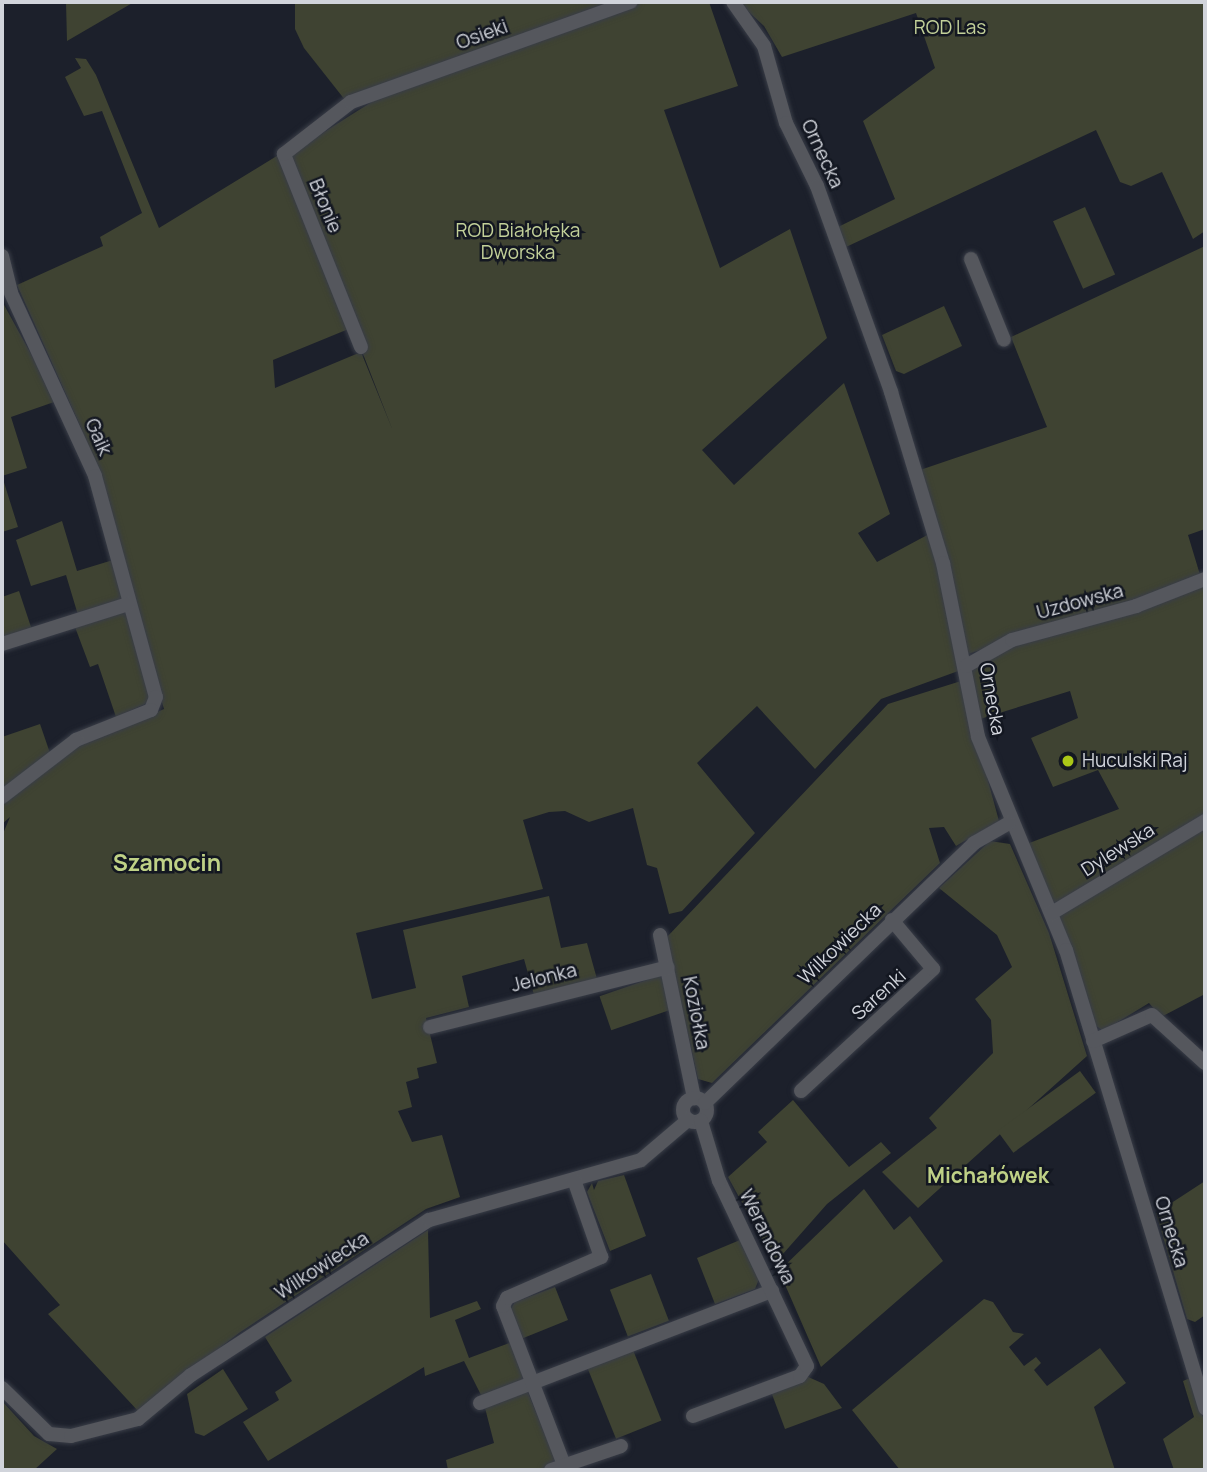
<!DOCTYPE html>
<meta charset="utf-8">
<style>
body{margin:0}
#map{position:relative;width:1207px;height:1472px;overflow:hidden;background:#1c202b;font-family:Manrope,sans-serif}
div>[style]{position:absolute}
.green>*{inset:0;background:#3f4332;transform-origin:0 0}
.roads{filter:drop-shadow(0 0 2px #393d47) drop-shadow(0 0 2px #393d47)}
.minor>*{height:14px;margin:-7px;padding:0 7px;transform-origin:7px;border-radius:7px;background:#55575d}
.minor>.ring{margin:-7px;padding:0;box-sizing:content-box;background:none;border:14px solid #55575d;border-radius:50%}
.dots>*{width:19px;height:19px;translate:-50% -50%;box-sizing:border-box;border:4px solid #131721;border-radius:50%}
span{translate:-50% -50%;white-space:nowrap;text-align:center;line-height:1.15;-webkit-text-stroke:5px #131721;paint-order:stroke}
.park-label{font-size:19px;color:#c3d199}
.street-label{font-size:19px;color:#d1d4db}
.poi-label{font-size:19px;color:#d1d4db}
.left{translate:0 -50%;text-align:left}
.neighbourhood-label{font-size:21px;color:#bfd186;font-weight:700}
.quarter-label{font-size:23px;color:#bfd186;font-weight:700}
.frame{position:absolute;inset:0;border:4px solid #d1d4db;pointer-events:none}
</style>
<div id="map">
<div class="green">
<i style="clip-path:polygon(66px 2px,134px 2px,67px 41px)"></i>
<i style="clip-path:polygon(295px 2px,621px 2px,345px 100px,304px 48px,295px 29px)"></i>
<i style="clip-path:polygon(641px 2px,709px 2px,738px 86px,664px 110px,720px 268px,790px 229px,827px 338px,702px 450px,734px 485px,844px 383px,890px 514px,858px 533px,877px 562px,931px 533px,961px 670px,881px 699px,815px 769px,757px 706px,697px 763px,755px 833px,682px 911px,669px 914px,657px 868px,647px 865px,633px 808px,589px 822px,565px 811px,549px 812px,523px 820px,543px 889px,356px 933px,372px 999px,416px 988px,403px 930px,549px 896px,561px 948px,587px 943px,597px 979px,534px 995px,524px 959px,462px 976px,469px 1007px,426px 1018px,437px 1063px,417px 1068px,419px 1078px,406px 1082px,412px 1107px,398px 1111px,412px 1142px,442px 1135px,460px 1197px,426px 1209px,239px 1333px,138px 1411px,48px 1314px,60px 1305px,2px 1240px,2px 836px,10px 817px,2px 824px,2px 801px,68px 751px,164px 709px,81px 428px,17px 285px,103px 246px,100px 237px,142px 213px,102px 111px,84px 116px,65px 77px,81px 68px,75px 58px,86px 59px,96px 75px,159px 228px,280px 154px,351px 328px,273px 360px,275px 388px,361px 352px,393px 431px,286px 156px,389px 91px)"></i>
<i style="clip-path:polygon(738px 2px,1205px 2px,1205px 231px,1193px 239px,1162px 172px,1131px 186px,1120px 182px,1096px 130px,846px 247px,838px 227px,895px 199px,863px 121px,935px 68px,916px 13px,782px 57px,764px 26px)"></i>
<i style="left:1085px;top:207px;width:74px;height:35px;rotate:66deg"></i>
<i style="clip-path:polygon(1205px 246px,1205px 529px,1188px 535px,1201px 578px,968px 654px,920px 470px,1047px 427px,1011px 337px)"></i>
<i style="clip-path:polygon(3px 303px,57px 401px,11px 417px,27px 468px,2px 476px,18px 527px,2px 532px)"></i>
<i style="clip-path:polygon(944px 306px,962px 346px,904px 374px,896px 371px,882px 335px)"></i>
<i style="clip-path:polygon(62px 521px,77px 571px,113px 560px,124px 600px,78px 615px,66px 575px,31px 586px,16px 540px)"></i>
<i style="clip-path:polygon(1205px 581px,1205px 994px,1161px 1017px,1149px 1003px,1103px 1031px,1095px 1025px,1024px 845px,1119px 809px,1098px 770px,1053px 787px,1031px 738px,1078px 718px,1070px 691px,977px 720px,970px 674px,976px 663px,1002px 648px)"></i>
<i style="clip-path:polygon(19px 591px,32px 630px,2px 639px,2px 597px)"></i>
<i style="clip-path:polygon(126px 611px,152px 701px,116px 717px,98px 664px,90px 667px,75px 627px)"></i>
<i style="clip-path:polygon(961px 681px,999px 821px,956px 846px,944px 827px,929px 828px,940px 863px,712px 1083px,698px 1079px,666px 938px,888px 704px)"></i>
<i style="clip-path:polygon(40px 724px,50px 753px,2px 792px,2px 737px)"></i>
<i style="clip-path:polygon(990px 841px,1010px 844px,1049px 933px,1087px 1056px,918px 1208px,882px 1172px,937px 1128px,929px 1118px,993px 1053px,991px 1020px,975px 999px,1012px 967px,997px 935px,939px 888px)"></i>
<i style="left:661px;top:975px;width:36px;height:65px;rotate:71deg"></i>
<i style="left:1080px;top:1071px;width:27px;height:102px;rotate:54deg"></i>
<i style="clip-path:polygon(793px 1100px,849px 1167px,881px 1142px,891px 1153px,827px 1204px,775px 1263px,728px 1177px,767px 1142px,758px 1132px)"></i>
<i style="clip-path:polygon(624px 1175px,646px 1236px,610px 1251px,587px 1192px,592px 1183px,594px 1190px,598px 1181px)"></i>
<i style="clip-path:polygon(1205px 1181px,1205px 1315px,1195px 1322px,1187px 1319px,1156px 1213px)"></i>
<i style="clip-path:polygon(864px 1189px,894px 1230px,910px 1216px,943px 1261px,821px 1367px,779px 1271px)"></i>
<i style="clip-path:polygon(428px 1230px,430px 1318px,477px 1301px,481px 1309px,455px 1320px,469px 1358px,512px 1342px,524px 1379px,482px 1397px,464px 1361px,425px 1376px,424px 1367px,268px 1461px,243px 1422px,279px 1400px,275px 1392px,292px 1381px,265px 1337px)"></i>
<i style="clip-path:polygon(740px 1240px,759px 1279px,755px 1289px,715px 1304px,697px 1258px)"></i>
<i style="left:651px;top:1274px;width:50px;height:44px;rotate:69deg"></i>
<i style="clip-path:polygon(555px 1287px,568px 1320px,521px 1339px,510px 1310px,515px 1302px)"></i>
<i style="clip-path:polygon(984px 1299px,993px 1302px,1013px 1332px,1024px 1334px,1009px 1347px,1024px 1366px,1036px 1357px,1041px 1363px,1034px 1370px,1047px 1386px,1100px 1348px,1126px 1383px,1094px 1407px,1115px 1470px,900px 1470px,852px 1410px)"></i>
<i style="left:633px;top:1350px;width:76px;height:49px;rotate:68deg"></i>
<i style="clip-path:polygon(223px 1369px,248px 1409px,204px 1436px,195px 1433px,187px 1394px)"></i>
<i style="clip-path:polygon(806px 1376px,824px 1384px,842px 1408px,785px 1429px,770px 1389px)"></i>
<i style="clip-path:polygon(1190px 1378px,1205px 1423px,1205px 1470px,1174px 1470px,1163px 1439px,1194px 1417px,1183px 1381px)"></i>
<i style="clip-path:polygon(527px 1390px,556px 1461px,542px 1470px,448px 1470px,446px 1460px,494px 1443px,485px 1408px)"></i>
<i style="clip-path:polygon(2px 1401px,34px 1436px,57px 1449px,34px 1470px,2px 1470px)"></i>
</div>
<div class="roads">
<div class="minor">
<i style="left:733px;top:2px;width:54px;rotate:54.8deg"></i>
<i style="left:764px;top:46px;width:80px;rotate:74.1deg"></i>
<i style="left:786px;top:123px;width:70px;rotate:63.8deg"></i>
<i style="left:817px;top:186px;width:219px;rotate:70.2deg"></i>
<i style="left:891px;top:392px;width:179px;rotate:73.1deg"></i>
<i style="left:943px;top:563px;width:177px;rotate:78.6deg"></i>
<i style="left:978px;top:737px;width:230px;rotate:67.6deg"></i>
<i style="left:1066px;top:950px;width:479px;rotate:73.1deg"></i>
<i style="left:2px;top:256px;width:38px;rotate:76deg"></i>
<i style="left:11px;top:293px;width:201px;rotate:65.3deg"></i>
<i style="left:95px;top:476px;width:229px;rotate:74.6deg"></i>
<i style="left:156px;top:697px;width:14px;rotate:111deg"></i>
<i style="left:151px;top:710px;width:81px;rotate:158.2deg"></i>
<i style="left:76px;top:740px;width:93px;rotate:142.4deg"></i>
<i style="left:971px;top:259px;width:87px;rotate:67.8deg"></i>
<i style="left:361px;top:347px;width:208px;rotate:-111.8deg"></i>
<i style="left:284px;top:154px;width:85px;rotate:-37.8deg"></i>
<i style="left:351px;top:102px;width:297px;rotate:-19.7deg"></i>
<i style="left:2px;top:644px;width:132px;rotate:-17.6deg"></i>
<i style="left:966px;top:666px;width:53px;rotate:-29.5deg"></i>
<i style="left:1012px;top:640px;width:129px;rotate:-15.3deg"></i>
<i style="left:1136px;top:606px;width:74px;rotate:-21.4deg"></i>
<i style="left:1052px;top:913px;width:179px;rotate:-31deg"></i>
<i style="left:660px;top:935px;width:167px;rotate:78.2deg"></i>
<i style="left:430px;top:1027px;width:245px;rotate:-14.1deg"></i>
<i style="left:1093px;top:1041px;width:64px;rotate:-23.8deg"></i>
<i style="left:1152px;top:1015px;width:72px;rotate:42.2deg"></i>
<i style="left:801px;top:1091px;width:180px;rotate:-42.7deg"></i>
<i style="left:933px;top:969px;width:64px;rotate:-129.9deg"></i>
<i class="ring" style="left:683px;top:1098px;width:10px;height:10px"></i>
<i style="left:705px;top:1103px;width:374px;rotate:-44deg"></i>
<i style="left:974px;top:843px;width:40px;rotate:-29.7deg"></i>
<i style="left:2px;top:1388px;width:66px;rotate:44.4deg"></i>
<i style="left:49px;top:1434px;width:22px;rotate:5deg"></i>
<i style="left:71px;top:1436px;width:69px;rotate:-14.2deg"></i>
<i style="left:138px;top:1419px;width:69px;rotate:-39.7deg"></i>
<i style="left:191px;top:1375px;width:284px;rotate:-33.1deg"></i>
<i style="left:429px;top:1220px;width:220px;rotate:-15.8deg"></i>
<i style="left:641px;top:1160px;width:62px;rotate:-40.4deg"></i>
<i style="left:480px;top:1403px;width:313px;rotate:-21deg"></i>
<i style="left:693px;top:1416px;width:114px;rotate:-20.5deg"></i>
<i style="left:800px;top:1376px;width:12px;rotate:-55deg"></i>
<i style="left:807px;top:1366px;width:205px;rotate:-115.4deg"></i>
<i style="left:719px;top:1181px;width:63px;rotate:-106.7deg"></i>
<i style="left:564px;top:1465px;width:170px;rotate:-111deg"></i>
<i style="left:503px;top:1306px;width:9px;rotate:-63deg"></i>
<i style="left:507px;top:1298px;width:103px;rotate:-23.6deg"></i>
<i style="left:601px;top:1257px;width:82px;rotate:-109.3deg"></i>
<i style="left:551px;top:1470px;width:74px;rotate:-18.9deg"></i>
</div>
</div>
<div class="dots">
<i style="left:1068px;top:761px;background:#aac717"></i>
</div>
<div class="park-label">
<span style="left:950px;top:28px">ROD Las</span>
<span style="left:518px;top:242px">ROD Białołęka<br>Dworska</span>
</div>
<div class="street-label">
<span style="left:482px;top:35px;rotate:-20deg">Osieki</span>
<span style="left:822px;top:154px;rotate:65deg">Ornecka</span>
<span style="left:325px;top:206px;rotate:68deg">Błonie</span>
<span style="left:98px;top:437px;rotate:66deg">Gaik</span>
<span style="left:1080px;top:602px;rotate:-15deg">Uzdowska</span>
<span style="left:992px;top:699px;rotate:80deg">Ornecka</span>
<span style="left:1118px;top:850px;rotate:-32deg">Dylewska</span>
<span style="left:840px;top:944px;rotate:-44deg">Wilkowiecka</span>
<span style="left:544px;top:978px;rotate:-14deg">Jelonka</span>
<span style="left:879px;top:995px;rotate:-42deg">Sarenki</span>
<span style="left:696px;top:1013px;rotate:79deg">Koziołka</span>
<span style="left:1171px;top:1232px;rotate:73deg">Ornecka</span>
<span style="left:767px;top:1237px;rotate:64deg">Werandowa</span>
<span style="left:322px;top:1266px;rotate:-33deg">Wilkowiecka</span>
</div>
<div class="poi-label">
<span class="left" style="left:1082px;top:761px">Huculski Raj</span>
</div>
<div class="neighbourhood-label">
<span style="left:988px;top:1175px">Michałówek</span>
</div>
<div class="quarter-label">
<span style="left:167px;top:862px">Szamocin</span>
</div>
<div class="frame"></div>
</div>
